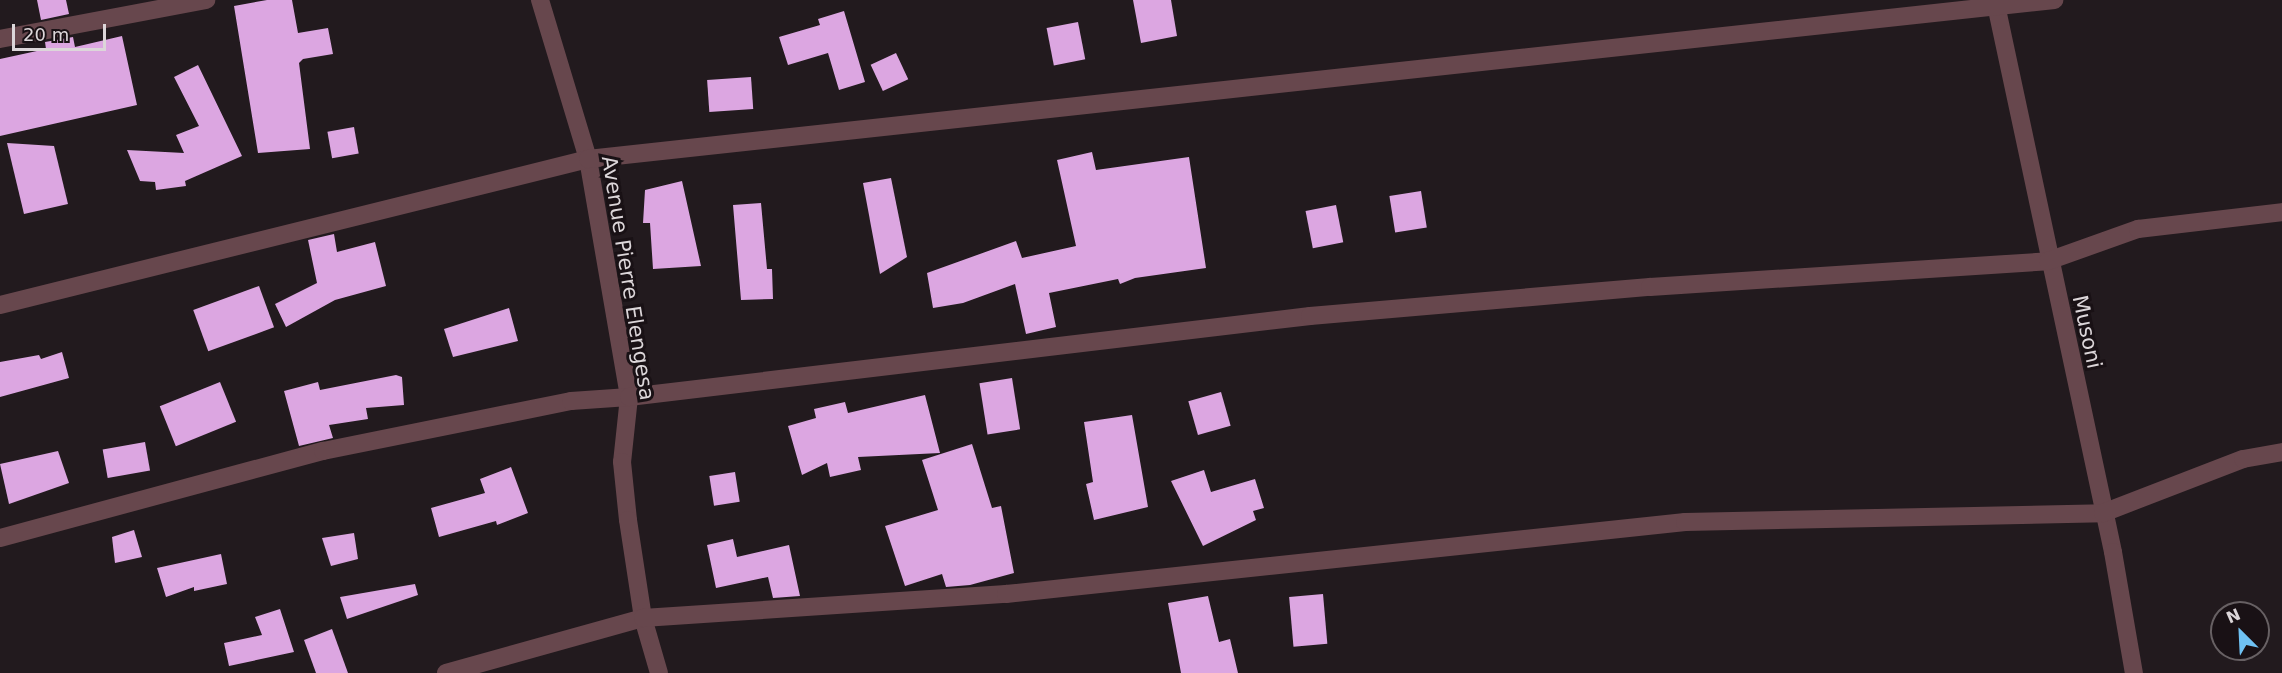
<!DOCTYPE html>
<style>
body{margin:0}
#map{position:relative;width:2282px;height:673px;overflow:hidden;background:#221a1e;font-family:"DejaVu Sans",sans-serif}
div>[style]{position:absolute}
.building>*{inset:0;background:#dca6e1;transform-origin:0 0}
.minor>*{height:18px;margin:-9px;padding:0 9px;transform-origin:9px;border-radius:9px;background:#67474d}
span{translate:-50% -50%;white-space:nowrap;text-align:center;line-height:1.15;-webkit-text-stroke:6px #191115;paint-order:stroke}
.street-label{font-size:21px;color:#dcd6d9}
.north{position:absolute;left:2210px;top:601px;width:60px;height:60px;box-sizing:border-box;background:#191115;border:2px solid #676063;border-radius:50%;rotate:336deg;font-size:16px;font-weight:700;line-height:24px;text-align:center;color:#dcd6d9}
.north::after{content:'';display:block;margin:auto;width:21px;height:27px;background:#6fc2f4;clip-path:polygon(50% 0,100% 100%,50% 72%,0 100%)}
.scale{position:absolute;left:12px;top:24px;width:94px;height:27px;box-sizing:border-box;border:3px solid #dcd6d9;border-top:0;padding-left:8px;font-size:18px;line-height:21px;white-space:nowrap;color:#dcd6d9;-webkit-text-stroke:4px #191115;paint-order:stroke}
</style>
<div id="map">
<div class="building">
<i style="clip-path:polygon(37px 0,66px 0,69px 14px,41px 20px)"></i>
<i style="clip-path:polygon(267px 0,292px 0,298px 33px,328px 28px,333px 54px,303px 59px,299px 63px,310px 149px,258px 153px,234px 6px)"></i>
<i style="clip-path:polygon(1133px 0,1171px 0,1177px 36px,1141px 43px)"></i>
<i style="clip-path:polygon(844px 11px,865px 82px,839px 90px,828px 53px,788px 65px,779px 37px,820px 25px,818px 19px)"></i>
<i style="left:1078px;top:22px;width:38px;height:32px;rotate:79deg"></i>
<i style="clip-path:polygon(122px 36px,137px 105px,0 136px,0 59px,46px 49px,45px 42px,73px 37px,75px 47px)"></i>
<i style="left:896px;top:53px;width:29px;height:28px;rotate:65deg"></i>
<i style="clip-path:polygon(198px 65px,242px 156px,185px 181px,186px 186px,156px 190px,155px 182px,140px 181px,127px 150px,184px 153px,176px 135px,199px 126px,174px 77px)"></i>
<i style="left:751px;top:77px;width:32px;height:44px;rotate:86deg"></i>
<i style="left:354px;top:127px;width:27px;height:27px;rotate:80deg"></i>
<i style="clip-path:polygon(7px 143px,54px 146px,68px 204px,24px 214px)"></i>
<i style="clip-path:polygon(1092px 152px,1096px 170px,1189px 157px,1206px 268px,1135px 278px,1120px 284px,1118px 279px,1049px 293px,1056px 327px,1026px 334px,1015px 284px,963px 303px,933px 308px,927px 273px,1016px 241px,1022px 258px,1076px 246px,1057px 160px)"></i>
<i style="clip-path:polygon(891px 178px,907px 257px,880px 274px,863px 183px)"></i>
<i style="clip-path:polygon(682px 181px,701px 266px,653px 269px,650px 223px,643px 223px,645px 190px)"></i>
<i style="left:1421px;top:191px;width:37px;height:32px;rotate:81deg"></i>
<i style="clip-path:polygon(761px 203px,767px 269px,772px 269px,773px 299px,741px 300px,733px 205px)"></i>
<i style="left:1336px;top:205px;width:38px;height:31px;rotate:79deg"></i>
<i style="clip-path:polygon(334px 234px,337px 252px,375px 242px,386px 286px,335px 300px,286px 327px,275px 304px,317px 283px,308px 240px)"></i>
<i style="left:259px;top:286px;width:44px;height:70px;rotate:70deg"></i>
<i style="clip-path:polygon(509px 308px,518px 341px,453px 357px,444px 329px)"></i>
<i style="clip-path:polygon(62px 352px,69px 378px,0 397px,0 362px,39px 355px,41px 359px)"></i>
<i style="clip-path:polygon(396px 375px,402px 377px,404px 405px,366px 408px,368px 419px,329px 425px,333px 438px,299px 446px,284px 391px,318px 382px,320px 390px)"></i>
<i style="left:1012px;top:378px;width:52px;height:33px;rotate:81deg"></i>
<i style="left:220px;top:382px;width:43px;height:65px;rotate:68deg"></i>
<i style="left:1221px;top:392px;width:35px;height:34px;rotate:74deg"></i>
<i style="clip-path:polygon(925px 395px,940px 453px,858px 457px,861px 470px,830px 477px,827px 463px,802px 475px,788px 426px,816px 418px,814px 409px,845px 402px,848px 413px)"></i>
<i style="clip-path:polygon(1132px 415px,1148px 507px,1094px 520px,1086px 484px,1093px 482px,1084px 422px)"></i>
<i style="left:145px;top:442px;width:29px;height:43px;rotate:80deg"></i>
<i style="clip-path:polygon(972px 444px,992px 508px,1001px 506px,1014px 573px,970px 585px,946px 587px,942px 574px,905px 586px,885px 526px,938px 510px,922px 460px)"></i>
<i style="clip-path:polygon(58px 451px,69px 483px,9px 504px,0 464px)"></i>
<i style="clip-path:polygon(511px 467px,528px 513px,497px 525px,496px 521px,439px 537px,431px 508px,485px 493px,480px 479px)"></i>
<i style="clip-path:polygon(1204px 470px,1211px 492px,1255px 479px,1264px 508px,1253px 511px,1256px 520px,1203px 546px,1171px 481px)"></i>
<i style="left:735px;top:472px;width:30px;height:26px;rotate:81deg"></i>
<i style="clip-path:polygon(134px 530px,142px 557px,115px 563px,112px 537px)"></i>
<i style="clip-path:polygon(354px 533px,358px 559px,331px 566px,322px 538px)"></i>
<i style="clip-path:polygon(733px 539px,737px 557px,789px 545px,800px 596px,773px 598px,768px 577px,716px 588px,707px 545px)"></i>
<i style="clip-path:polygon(221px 554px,227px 584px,194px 591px,194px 587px,166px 597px,157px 568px)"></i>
<i style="clip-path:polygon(415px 584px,418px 595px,347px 619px,340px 597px)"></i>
<i style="left:1323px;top:594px;width:50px;height:34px;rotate:85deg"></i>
<i style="clip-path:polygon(1208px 596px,1219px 642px,1230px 639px,1238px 673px,1181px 673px,1168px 603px)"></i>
<i style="clip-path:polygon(280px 609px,294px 652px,229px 666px,224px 643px,262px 635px,255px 617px)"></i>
<i style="clip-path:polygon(332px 629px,348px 673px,316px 673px,304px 640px)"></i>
</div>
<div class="minor">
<i style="left:540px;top:0;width:166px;rotate:73.2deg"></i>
<i style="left:588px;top:159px;width:242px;rotate:80.2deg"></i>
<i style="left:629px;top:397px;width:65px;rotate:96.1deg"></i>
<i style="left:622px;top:462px;width:58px;rotate:84.1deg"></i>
<i style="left:628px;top:520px;width:99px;rotate:81.3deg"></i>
<i style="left:643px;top:618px;width:57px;rotate:73.8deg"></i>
<i style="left:1995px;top:0;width:564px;rotate:77.93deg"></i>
<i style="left:2113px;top:552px;width:123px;rotate:80.2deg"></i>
<i style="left:0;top:39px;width:210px;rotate:-10.7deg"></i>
<i style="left:0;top:305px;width:606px;rotate:-13.94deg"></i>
<i style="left:588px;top:159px;width:1475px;rotate:-6.19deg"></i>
<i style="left:0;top:538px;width:335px;rotate:-15.1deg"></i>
<i style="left:323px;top:451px;width:253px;rotate:-11.4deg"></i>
<i style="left:571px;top:401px;width:58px;rotate:-3.9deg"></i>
<i style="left:629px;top:397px;width:686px;rotate:-6.78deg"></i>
<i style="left:1310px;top:316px;width:341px;rotate:-4.9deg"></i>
<i style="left:1650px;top:287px;width:399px;rotate:-3.7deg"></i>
<i style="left:2048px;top:261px;width:96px;rotate:-19.6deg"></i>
<i style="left:2138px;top:229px;width:145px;rotate:-6.7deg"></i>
<i style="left:446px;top:673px;width:205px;rotate:-15.6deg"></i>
<i style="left:643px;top:618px;width:364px;rotate:-3.8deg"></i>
<i style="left:1006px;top:594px;width:683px;rotate:-6.05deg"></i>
<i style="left:1685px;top:522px;width:418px;rotate:-1.2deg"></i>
<i style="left:2103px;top:513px;width:150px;rotate:-21.1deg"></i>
<i style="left:2243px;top:459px;width:40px;rotate:-10deg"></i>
</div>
<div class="street-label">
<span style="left:628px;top:278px;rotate:81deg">Avenue Pierre Elengesa</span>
<span style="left:2087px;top:332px;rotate:78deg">Musoni</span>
</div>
<div class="north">N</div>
<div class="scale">20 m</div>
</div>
